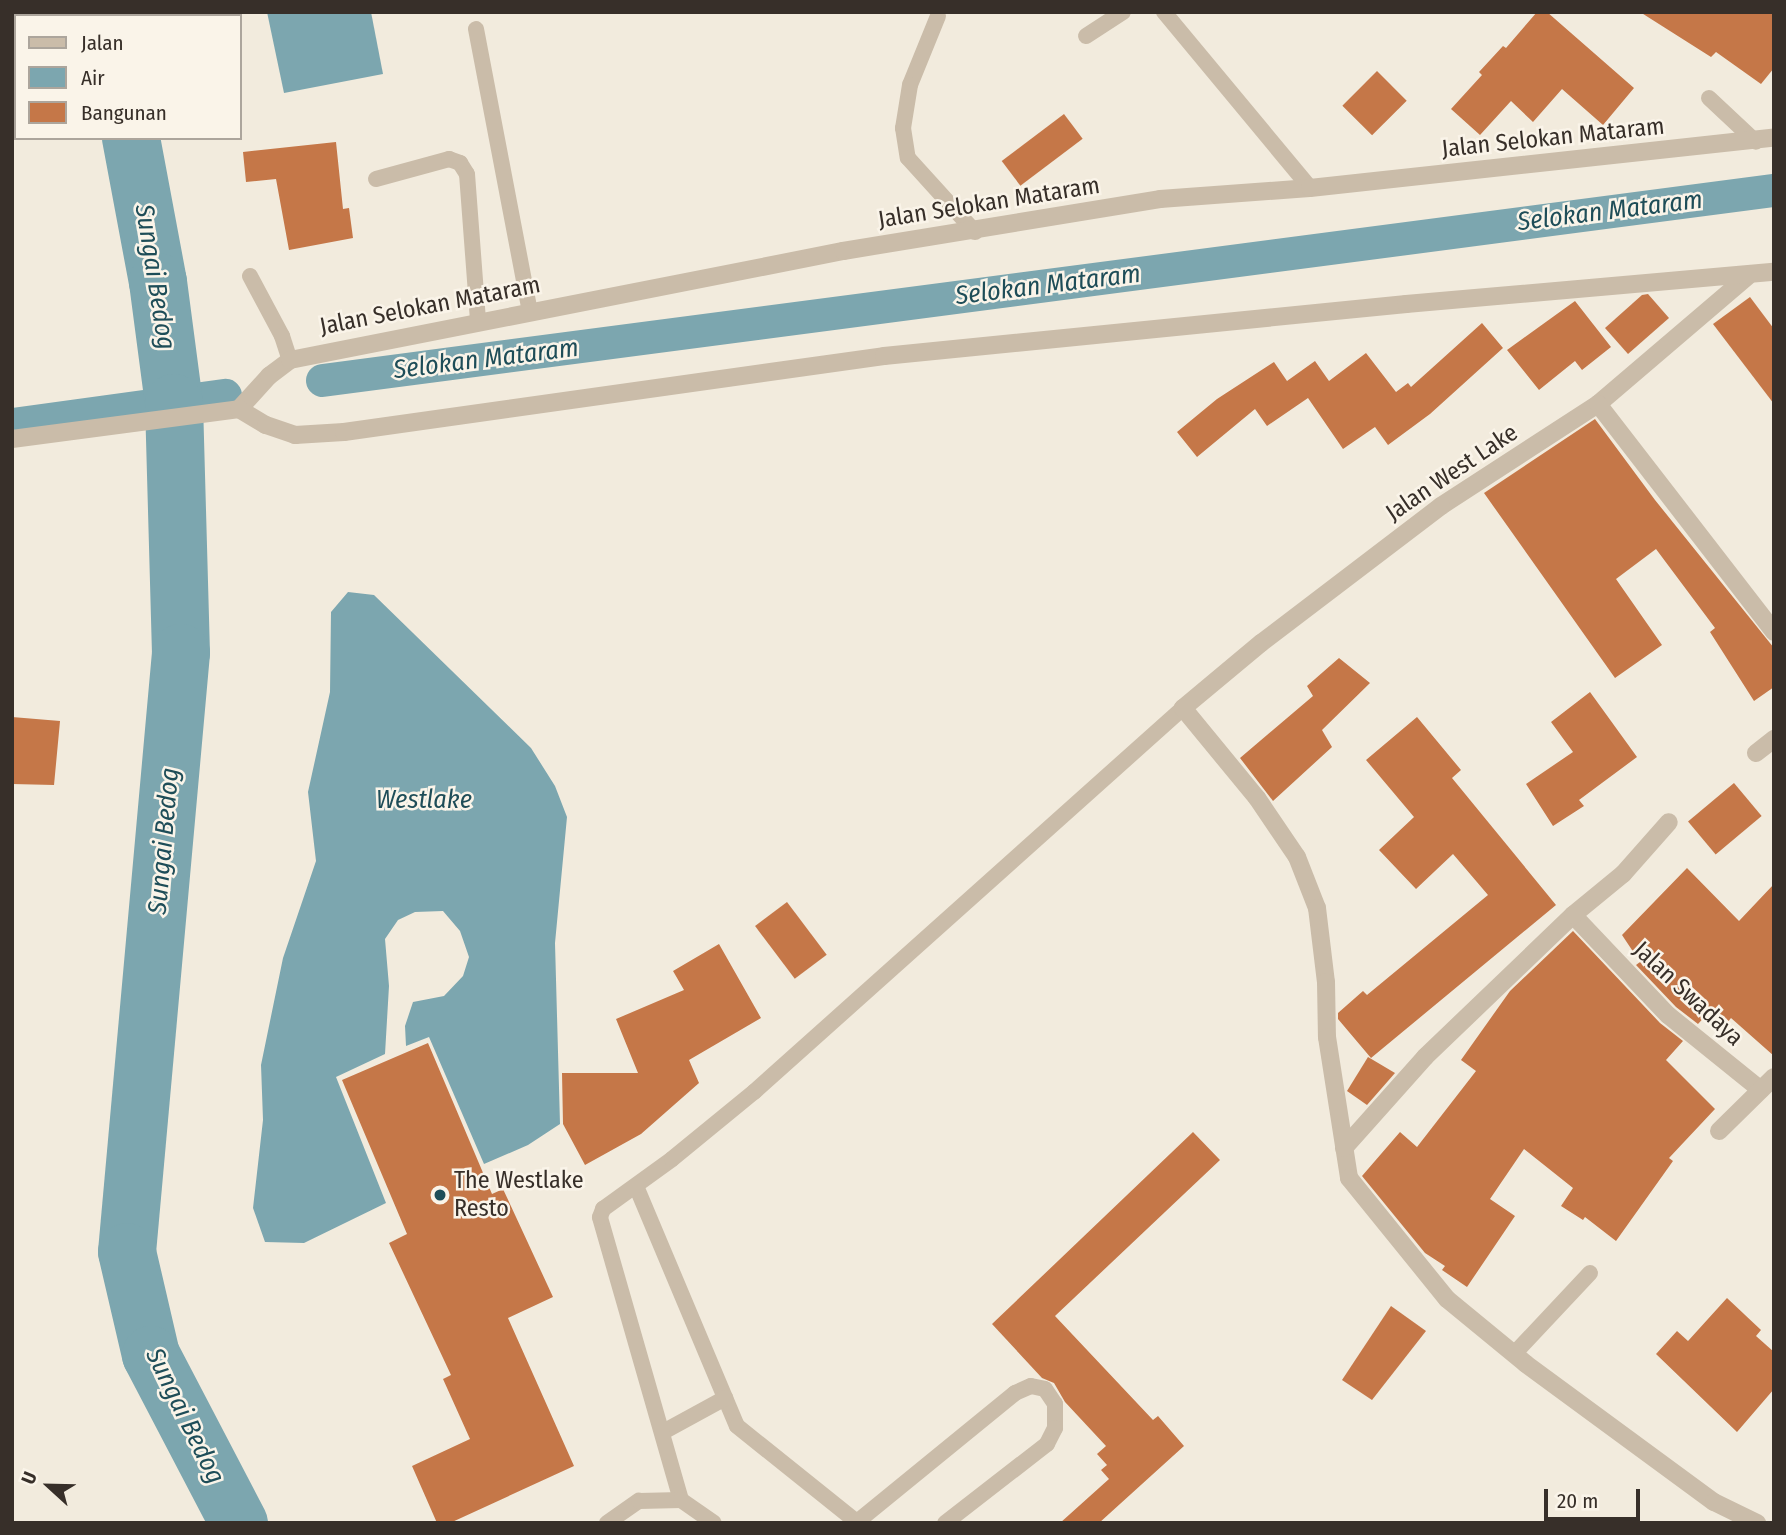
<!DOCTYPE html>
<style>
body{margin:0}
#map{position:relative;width:1786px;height:1535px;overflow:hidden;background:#f2ebdd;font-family:"Fira Sans Condensed",sans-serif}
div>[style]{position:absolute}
.water>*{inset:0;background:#7ca6af}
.canal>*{height:33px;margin:-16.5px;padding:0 16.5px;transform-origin:16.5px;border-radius:16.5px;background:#7ca6af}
.river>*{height:58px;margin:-29px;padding:0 29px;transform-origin:29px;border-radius:29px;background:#7ca6af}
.building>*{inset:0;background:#c57748;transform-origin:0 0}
.service>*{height:16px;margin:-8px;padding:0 8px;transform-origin:8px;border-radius:8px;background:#cabca9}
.minor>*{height:18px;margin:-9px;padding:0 9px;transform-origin:9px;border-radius:9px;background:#cabca9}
.tertiary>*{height:18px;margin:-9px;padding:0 9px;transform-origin:9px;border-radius:9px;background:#cabca9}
.dots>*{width:19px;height:19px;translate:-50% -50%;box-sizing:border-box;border:4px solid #faf4e9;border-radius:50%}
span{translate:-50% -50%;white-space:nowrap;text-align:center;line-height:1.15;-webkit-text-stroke:5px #faf4e9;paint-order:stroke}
.street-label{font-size:24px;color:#372f29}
.poi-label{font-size:24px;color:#372f29}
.left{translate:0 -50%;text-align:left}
.water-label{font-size:26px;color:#1e4d58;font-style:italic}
.frame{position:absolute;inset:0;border:14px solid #372f29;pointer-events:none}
.legend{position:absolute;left:14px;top:14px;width:228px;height:126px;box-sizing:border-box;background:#faf4e9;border:2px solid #aca59c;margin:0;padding:9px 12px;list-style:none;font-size:21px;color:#372f29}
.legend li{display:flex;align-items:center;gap:14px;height:35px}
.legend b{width:35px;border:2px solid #aca59c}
.north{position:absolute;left:14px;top:1451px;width:70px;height:70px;-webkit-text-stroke:5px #faf4e9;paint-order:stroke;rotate:292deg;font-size:19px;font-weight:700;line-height:28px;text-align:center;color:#372f29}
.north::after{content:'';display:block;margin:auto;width:24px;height:32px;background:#372f29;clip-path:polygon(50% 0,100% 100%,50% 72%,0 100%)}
.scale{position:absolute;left:1544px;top:1489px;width:96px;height:32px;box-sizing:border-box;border:4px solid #372f29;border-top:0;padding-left:9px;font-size:21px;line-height:24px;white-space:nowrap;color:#372f29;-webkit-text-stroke:5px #faf4e9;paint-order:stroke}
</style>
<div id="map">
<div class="water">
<i style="clip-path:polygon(267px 12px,371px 12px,383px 74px,284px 93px)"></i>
<i style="clip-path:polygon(348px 592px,374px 595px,531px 748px,555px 786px,567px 817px,555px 943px,560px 1124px,528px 1145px,484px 1164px,429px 1037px,406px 1046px,405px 1026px,413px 1002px,444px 996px,463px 976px,469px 957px,460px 931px,443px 911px,415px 912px,398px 920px,385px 939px,389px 986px,385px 1054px,336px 1077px,386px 1203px,304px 1243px,265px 1242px,253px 1208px,263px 1120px,261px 1065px,283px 958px,316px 861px,308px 792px,330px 692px,331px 612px)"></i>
</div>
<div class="canal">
<i style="left:322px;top:380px;width:1464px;rotate:-7.46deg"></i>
<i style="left:12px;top:424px;width:215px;rotate:-7.8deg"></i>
</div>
<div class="river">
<i style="left:107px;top:12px;width:4px;rotate:76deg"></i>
<i style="left:131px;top:138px;width:147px;rotate:79.4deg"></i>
<i style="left:158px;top:282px;width:122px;rotate:82.5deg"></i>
<i style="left:174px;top:403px;width:250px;rotate:88.4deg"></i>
<i style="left:181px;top:653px;width:601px;rotate:95.15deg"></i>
<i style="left:127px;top:1252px;width:106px;rotate:76.9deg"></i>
<i style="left:151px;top:1355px;width:190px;rotate:62.4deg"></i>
</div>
<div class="building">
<i style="clip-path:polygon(1537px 12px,1547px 12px,1634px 88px,1603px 125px,1562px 89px,1533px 122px,1511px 101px,1480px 135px,1451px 109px,1482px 75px,1479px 72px,1503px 46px,1506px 48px)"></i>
<i style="clip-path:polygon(1640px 12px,1774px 12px,1774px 68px,1761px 84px,1716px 52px,1711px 57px)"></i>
<i style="left:1377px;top:71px;width:42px;height:49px;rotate:45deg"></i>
<i style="left:1064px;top:114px;width:31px;height:78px;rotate:53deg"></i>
<i style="clip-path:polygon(336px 142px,343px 209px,349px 208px,353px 238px,289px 250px,276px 179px,246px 182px,243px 152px)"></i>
<i style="clip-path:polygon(1648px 294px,1669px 318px,1628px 354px,1605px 328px,1642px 295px)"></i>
<i style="clip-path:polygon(1750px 297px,1774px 329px,1774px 404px,1713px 324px)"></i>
<i style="clip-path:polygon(1575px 301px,1611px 347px,1582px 370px,1575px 361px,1539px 390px,1507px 350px)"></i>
<i style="clip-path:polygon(1482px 323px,1503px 348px,1430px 414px,1388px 445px,1375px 427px,1343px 449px,1308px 398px,1267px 426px,1255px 409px,1197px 457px,1177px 432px,1217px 399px,1274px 362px,1287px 381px,1315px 361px,1329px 381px,1366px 353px,1396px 392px,1408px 383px,1411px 387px)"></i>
<i style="clip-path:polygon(1595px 419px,1655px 500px,1774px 648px,1774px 687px,1754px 701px,1710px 632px,1715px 628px,1656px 549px,1616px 579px,1662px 645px,1615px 678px,1484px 493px)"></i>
<i style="clip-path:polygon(1339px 658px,1370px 683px,1322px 730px,1332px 747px,1273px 801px,1240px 758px,1313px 696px,1307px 686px)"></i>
<i style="clip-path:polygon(1590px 692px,1637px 757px,1579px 800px,1584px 806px,1553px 826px,1526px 784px,1573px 752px,1551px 722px)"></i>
<i style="clip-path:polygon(12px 717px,60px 721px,54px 785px,12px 784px)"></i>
<i style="clip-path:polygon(1417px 717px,1461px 770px,1452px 778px,1556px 905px,1371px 1058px,1338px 1019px,1338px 1013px,1363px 991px,1367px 995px,1488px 895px,1453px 854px,1416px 889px,1379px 850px,1414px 817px,1366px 760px)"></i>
<i style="left:1734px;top:783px;width:43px;height:60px;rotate:50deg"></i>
<i style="clip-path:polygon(1687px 868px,1739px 921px,1774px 884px,1774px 1056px,1731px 1018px,1727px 1023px,1711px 1010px,1698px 1024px,1676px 1007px,1636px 965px,1640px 962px,1622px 935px)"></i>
<i style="left:787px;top:902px;width:66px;height:40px;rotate:53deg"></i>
<i style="clip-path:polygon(1573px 931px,1660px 1023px,1683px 1041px,1666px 1060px,1715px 1109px,1669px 1158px,1673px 1161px,1616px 1241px,1585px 1217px,1583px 1220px,1561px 1206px,1573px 1188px,1524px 1149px,1490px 1199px,1515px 1216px,1467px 1287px,1442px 1270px,1445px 1266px,1425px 1253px,1362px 1176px,1400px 1132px,1417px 1147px,1476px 1071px,1461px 1060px,1510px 991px)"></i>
<i style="clip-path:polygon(719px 944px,761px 1018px,689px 1060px,699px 1083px,641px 1134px,585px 1165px,563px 1124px,562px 1073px,638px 1073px,616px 1019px,684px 990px,673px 971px)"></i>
<i style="clip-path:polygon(428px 1043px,492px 1194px,503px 1189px,553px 1297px,508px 1318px,574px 1466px,450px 1523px,437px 1523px,412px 1466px,470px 1439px,443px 1379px,451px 1375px,389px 1243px,407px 1234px,342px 1080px)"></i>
<i style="clip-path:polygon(1368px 1057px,1395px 1073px,1367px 1105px,1347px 1091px)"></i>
<i style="clip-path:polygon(1193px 1132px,1220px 1160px,1055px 1316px,1153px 1420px,1158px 1416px,1184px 1446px,1099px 1523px,1060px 1523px,1109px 1479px,1101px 1470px,1107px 1465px,1097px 1454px,1106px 1446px,1065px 1402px,1054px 1383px,1042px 1378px,992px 1324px)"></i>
<i style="clip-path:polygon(1727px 1298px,1761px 1330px,1756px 1336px,1774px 1352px,1774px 1389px,1737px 1432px,1656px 1354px,1677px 1331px,1688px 1341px)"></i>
<i style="clip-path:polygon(1391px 1306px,1426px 1331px,1372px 1400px,1342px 1380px)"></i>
</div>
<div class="service">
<i style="left:1164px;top:12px;width:229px;rotate:50.3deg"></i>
<i style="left:938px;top:16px;width:74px;rotate:112.1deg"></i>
<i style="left:910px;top:85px;width:44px;rotate:99.2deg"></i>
<i style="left:903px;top:128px;width:30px;rotate:81deg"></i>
<i style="left:908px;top:158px;width:100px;rotate:47.8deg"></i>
<i style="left:476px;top:29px;width:288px;rotate:79.2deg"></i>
<i style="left:1086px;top:36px;width:44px;rotate:-33deg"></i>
<i style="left:1709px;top:98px;width:64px;rotate:43.1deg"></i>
<i style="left:376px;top:179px;width:76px;rotate:-15.3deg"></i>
<i style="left:449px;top:159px;width:12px;rotate:20deg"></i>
<i style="left:460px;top:163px;width:13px;rotate:58deg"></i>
<i style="left:467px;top:174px;width:148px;rotate:85.7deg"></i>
<i style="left:250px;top:276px;width:68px;rotate:61.9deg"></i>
<i style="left:282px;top:336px;width:25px;rotate:72deg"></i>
<i style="left:636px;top:1186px;width:260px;rotate:67.2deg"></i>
<i style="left:737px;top:1426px;width:155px;rotate:38.7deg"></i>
<i style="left:1514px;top:1354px;width:111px;rotate:-46.8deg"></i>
<i style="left:663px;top:1432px;width:71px;rotate:-28.7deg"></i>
<i style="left:681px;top:1500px;width:294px;rotate:-106deg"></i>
<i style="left:600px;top:1217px;width:9px;rotate:-69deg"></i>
<i style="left:603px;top:1209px;width:85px;rotate:-35.9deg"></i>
<i style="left:672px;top:1159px;width:106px;rotate:-39.3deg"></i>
<i style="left:754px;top:1092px;width:576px;rotate:-41.83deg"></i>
<i style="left:857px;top:1522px;width:204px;rotate:-39.2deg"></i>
<i style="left:1015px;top:1393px;width:17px;rotate:-24deg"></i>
<i style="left:1031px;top:1386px;width:14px;rotate:12deg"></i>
<i style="left:1045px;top:1389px;width:18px;rotate:56deg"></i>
<i style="left:1055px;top:1404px;width:24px;rotate:90deg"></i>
<i style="left:1055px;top:1428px;width:18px;rotate:117deg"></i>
<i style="left:1047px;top:1444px;width:129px;rotate:142.2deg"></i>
<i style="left:607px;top:1523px;width:39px;rotate:-35deg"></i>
<i style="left:639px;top:1501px;width:42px;rotate:-1.4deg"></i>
<i style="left:681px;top:1500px;width:40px;rotate:34.9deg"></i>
</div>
<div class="minor">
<i style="left:1748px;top:276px;width:197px;rotate:139.5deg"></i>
<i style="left:1598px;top:404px;width:187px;rotate:147deg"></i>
<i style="left:1441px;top:506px;width:226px;rotate:142.7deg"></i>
<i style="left:1261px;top:643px;width:102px;rotate:140.2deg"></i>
<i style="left:1183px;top:708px;width:117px;rotate:50.6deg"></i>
<i style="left:1257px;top:798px;width:71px;rotate:55.9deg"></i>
<i style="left:1297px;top:857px;width:55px;rotate:68.6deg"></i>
<i style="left:1317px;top:908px;width:75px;rotate:83.1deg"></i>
<i style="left:1326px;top:982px;width:55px;rotate:89deg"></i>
<i style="left:1327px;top:1037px;width:143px;rotate:81.1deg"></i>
<i style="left:1349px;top:1178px;width:156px;rotate:51deg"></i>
<i style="left:1447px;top:1299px;width:102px;rotate:39.4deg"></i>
<i style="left:1526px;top:1364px;width:233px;rotate:36.3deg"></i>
<i style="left:1714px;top:1502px;width:48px;rotate:26deg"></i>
<i style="left:1598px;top:404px;width:288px;rotate:52.3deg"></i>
<i style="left:1756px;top:753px;width:23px;rotate:-38deg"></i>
<i style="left:1573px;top:915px;width:138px;rotate:46.5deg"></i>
<i style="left:1668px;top:1015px;width:119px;rotate:38.9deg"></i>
<i style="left:1719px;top:1131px;width:77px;rotate:-44.5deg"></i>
<i style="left:1344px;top:1148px;width:122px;rotate:-48.3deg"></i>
<i style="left:1425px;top:1057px;width:205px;rotate:-43.8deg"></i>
<i style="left:1573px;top:915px;width:65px;rotate:-39.4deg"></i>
<i style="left:1623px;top:874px;width:69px;rotate:-48.5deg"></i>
</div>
<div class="tertiary">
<i style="left:239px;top:409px;width:45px;rotate:-47.7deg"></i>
<i style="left:269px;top:376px;width:26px;rotate:-37deg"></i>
<i style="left:290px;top:360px;width:564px;rotate:-11.15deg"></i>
<i style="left:843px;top:251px;width:321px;rotate:-9.3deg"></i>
<i style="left:1160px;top:199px;width:150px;rotate:-4.2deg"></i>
<i style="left:1310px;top:188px;width:467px;rotate:-6.2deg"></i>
<i style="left:12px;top:439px;width:229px;rotate:-7.5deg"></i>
<i style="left:239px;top:409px;width:31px;rotate:31deg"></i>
<i style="left:266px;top:425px;width:31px;rotate:19deg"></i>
<i style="left:295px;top:435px;width:49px;rotate:-3.5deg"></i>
<i style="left:344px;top:432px;width:545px;rotate:-8.01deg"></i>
<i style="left:884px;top:356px;width:525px;rotate:-5.69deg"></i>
<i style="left:1406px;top:304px;width:369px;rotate:-5deg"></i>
</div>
<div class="dots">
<i style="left:440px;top:1195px;background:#1e4d58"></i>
</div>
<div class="street-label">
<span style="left:1553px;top:138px;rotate:-6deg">Jalan Selokan Mataram</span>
<span style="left:989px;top:203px;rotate:-9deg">Jalan Selokan Mataram</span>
<span style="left:430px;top:306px;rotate:-11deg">Jalan Selokan Mataram</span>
<span style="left:1452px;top:473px;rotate:-34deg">Jalan West Lake</span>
<span style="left:1688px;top:994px;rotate:43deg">Jalan Swadaya</span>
</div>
<div class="poi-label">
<span class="left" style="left:454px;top:1195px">The Westlake<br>Resto</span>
</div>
<div class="water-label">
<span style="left:1610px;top:211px;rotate:-7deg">Selokan Mataram</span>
<span style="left:155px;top:277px;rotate:81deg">Sungai Bedog</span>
<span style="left:1048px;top:285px;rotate:-7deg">Selokan Mataram</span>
<span style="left:486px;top:359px;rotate:-7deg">Selokan Mataram</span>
<span style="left:424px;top:800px">Westlake</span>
<span style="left:164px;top:841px;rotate:-85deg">Sungai Bedog</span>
<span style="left:185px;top:1416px;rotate:64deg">Sungai Bedog</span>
</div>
<div class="frame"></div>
<ul class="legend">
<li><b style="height:9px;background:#cabca9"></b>Jalan</li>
<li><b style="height:19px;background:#7ca6af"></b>Air</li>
<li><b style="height:19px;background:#c57748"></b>Bangunan</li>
</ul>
<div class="north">U</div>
<div class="scale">20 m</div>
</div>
